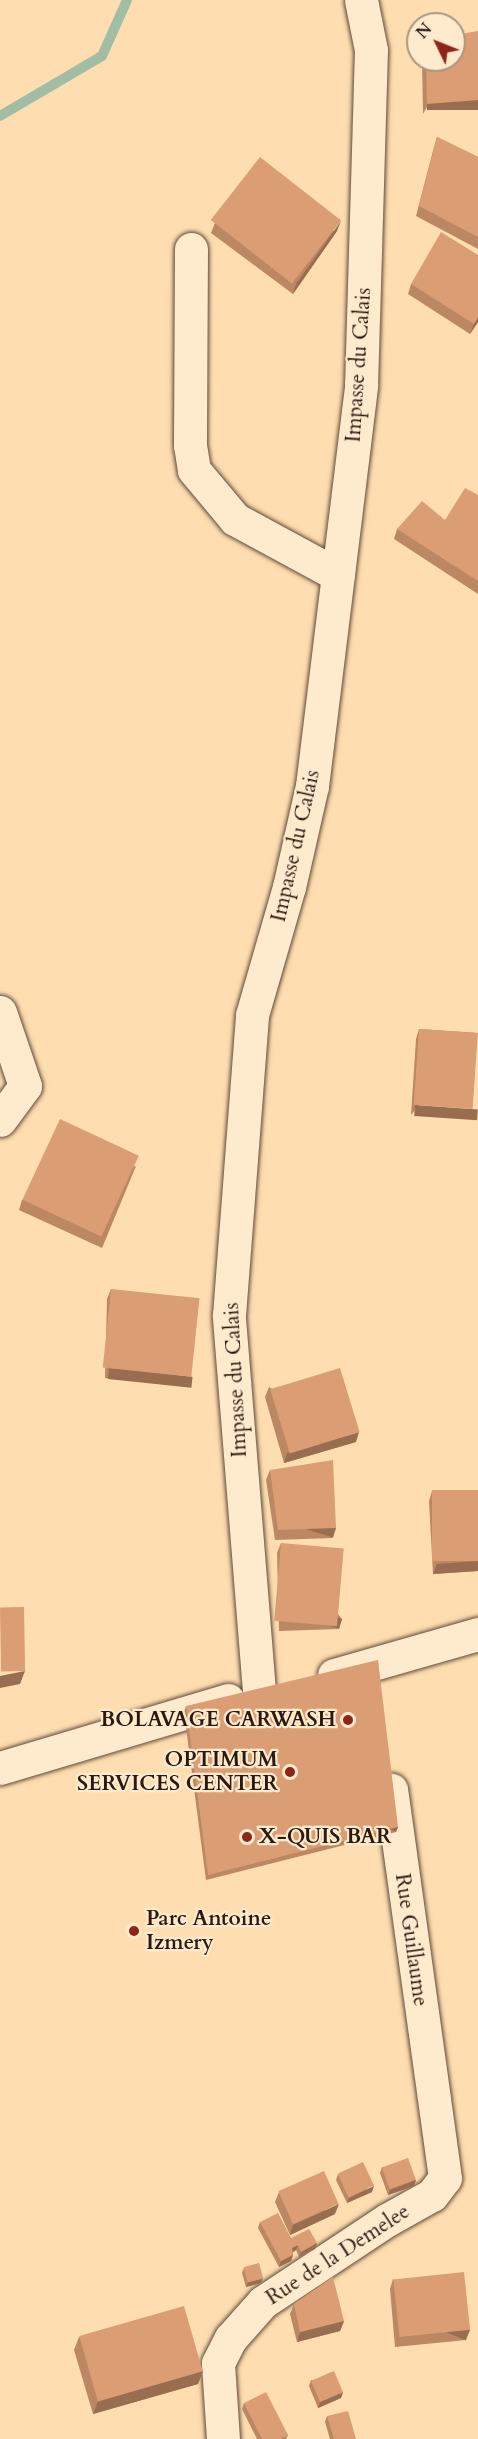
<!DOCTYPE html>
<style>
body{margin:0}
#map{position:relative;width:478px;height:2439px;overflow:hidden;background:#fedeb0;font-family:Cardo,serif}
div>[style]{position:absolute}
.stream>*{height:10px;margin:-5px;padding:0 5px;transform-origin:5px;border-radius:5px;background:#a1bda6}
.roads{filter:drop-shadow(0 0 2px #604a39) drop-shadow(0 0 2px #604a39)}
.minor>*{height:33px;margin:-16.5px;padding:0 16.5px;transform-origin:16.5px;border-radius:16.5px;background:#feeacc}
.wall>*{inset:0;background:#bc8763}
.shaded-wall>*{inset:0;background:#996e50;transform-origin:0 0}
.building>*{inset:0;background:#db9d73;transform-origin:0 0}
.dots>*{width:16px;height:16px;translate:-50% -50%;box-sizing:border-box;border:3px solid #feeacc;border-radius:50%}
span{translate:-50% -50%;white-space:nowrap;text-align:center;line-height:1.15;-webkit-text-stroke:4.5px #feeacc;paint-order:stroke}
.street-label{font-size:21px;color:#2b1911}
.poi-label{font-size:21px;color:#2b1911;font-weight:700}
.right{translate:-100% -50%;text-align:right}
.left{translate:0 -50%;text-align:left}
.north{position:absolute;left:406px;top:12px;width:60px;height:60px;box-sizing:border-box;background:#feeacc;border:2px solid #aa9681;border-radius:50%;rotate:313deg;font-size:16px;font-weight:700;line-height:24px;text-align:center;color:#2b1911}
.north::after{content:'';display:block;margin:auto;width:21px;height:27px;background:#8f2418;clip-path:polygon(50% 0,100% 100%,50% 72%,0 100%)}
</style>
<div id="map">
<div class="stream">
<i style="left:0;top:116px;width:118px;rotate:-30.5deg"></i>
<i style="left:102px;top:56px;width:61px;rotate:-65.9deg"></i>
</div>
<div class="roads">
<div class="minor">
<i style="left:191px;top:249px;width:196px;rotate:90.3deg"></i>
<i style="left:190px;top:445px;width:25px;rotate:81deg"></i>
<i style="left:194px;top:470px;width:64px;rotate:50.1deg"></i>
<i style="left:235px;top:519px;width:117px;rotate:28.5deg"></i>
<i style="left:0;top:1012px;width:78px;rotate:71.3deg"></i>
<i style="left:25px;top:1086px;width:42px;rotate:126.3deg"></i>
<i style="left:334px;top:1675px;width:150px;rotate:-15.9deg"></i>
<i style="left:259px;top:1691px;width:377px;rotate:-94.6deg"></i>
<i style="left:229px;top:1315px;width:301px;rotate:-85.6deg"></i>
<i style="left:252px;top:1015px;width:133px;rotate:-73.9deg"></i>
<i style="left:289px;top:887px;width:104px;rotate:-77.2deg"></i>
<i style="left:312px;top:786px;width:403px;rotate:-83deg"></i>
<i style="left:361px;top:386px;width:336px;rotate:-88.3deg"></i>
<i style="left:371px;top:50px;width:51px;rotate:-101.3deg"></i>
<i style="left:0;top:1768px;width:238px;rotate:-16.6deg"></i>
<i style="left:223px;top:2439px;width:76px;rotate:-93.8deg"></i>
<i style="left:218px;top:2363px;width:28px;rotate:-63deg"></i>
<i style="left:231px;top:2338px;width:48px;rotate:-48.4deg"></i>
<i style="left:263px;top:2302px;width:149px;rotate:-33.5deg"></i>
<i style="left:387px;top:2220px;width:51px;rotate:-29.1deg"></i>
<i style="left:432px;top:2195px;width:21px;rotate:-53deg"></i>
<i style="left:445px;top:2178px;width:392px;rotate:-97.9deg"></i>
</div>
</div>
<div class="wall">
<i style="clip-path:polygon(422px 60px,454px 60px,423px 114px)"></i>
<i style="clip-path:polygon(437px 137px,478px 157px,478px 249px,416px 216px,434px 147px)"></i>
<i style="clip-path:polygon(215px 223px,337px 231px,293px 294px,211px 233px)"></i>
<i style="clip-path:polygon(478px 255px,478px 322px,470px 334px,408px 294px,411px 284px)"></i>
<i style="clip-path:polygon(478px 495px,478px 594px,394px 539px,397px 529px,445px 520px)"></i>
<i style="clip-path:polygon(419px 1029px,478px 1033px,411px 1115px,416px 1039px)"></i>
<i style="clip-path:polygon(136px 1166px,102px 1248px,19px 1210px,22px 1200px)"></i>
<i style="clip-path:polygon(111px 1289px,189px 1387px,105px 1378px,107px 1299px)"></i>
<i style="clip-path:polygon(269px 1387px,356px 1442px,284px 1463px,265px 1397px)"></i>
<i style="clip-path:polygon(270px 1470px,333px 1538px,275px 1540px,266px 1480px)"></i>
<i style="clip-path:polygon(478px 1490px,478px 1571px,433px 1574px,429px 1501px,432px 1491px)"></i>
<i style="clip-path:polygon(281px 1543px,342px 1619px,339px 1629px,279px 1631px,277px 1553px)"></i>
<i style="clip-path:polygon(186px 1706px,398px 1827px,396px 1832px,206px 1880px,184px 1712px)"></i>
<i style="clip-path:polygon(382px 2167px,416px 2180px,414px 2186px,388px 2195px,380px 2173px)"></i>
<i style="clip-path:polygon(338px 2174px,372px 2192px,347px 2203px,336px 2180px)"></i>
<i style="clip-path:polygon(279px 2192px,335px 2214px,290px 2235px,275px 2202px)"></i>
<i style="clip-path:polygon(260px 2222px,291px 2238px,317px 2243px,315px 2249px,299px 2257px,296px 2250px,293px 2252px,293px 2255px,291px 2261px,279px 2267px,258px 2228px)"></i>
<i style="clip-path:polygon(244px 2268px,261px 2283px,246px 2287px,242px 2273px)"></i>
<i style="clip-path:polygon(393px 2279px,466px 2340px,395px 2347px,390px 2289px)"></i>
<i style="clip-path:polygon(294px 2304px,344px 2321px,340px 2331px,297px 2342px,290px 2314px)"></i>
<i style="clip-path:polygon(79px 2337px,203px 2371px,198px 2384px,93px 2414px,74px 2350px)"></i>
<i style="clip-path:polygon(311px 2380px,343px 2392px,341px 2398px,318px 2408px,309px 2386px)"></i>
<i style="clip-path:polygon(244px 2403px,288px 2435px,286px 2439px,257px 2439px,242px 2409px)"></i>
<i style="clip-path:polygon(327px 2416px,356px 2439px,330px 2439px,325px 2422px)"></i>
</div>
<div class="shaded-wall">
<i style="left:478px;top:100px;width:10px;height:51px;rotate:90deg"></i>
<i style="clip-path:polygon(341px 221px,337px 231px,293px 294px,296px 284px)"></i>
<i style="clip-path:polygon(478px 317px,478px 322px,470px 334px,474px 324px)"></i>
<i style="left:415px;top:1105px;width:63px;height:11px;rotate:4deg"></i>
<i style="left:109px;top:1368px;width:84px;height:11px;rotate:6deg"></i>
<i style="clip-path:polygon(359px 1432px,356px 1442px,284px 1463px,287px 1453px)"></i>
<i style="left:336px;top:1528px;width:10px;height:58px;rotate:107deg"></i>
<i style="clip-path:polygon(478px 1561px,478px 1571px,433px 1574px,437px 1564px)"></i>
<i style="left:342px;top:1619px;width:10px;height:60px;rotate:107deg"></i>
<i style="clip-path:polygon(25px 1671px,20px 1684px,0 1688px,0 1676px)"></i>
<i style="left:398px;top:1827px;width:5px;height:196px;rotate:112deg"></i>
<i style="clip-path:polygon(416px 2180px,414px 2186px,388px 2195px,390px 2190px)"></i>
<i style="clip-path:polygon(374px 2186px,372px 2192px,347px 2203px,349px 2198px)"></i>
<i style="clip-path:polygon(339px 2204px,335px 2214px,290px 2235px,293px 2225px)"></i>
<i style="clip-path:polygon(317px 2243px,315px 2249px,299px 2257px,301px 2252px)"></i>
<i style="clip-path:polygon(298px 2245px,296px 2250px,290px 2254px,292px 2248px)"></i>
<i style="clip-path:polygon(293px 2255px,291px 2261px,279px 2267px,281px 2261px)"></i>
<i style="clip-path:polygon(263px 2278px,261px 2283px,246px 2287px,248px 2282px)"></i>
<i style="clip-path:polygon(344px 2321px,340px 2331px,297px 2342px,300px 2332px)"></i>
<i style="left:470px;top:2330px;width:11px;height:71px;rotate:112deg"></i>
<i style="clip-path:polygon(203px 2371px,198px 2384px,93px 2414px,98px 2401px)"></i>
<i style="clip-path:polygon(343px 2392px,341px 2398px,318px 2408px,320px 2402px)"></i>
</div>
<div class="building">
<i style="clip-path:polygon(478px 31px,478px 100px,427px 104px,426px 60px,454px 60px,454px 35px)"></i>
<i style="clip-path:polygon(437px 137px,478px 157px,478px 237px,419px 206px)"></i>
<i style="left:260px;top:157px;width:103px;height:80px;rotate:38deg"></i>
<i style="clip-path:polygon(441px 232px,478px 255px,478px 317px,474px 324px,411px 284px)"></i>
<i style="clip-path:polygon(465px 488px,478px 495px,478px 581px,397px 529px,422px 501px,445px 520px)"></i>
<i style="left:419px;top:1029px;width:59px;height:76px;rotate:4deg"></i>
<i style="left:60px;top:1119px;width:87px;height:89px;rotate:25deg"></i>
<i style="left:111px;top:1289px;width:89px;height:79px;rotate:6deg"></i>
<i style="left:340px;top:1368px;width:67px;height:73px;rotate:73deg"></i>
<i style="clip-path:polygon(333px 1460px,336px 1528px,278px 1530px,270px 1470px)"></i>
<i style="left:478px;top:1490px;width:71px;height:46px;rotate:90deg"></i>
<i style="left:281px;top:1543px;width:63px;height:78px;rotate:5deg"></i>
<i style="left:24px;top:1607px;width:64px;height:24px;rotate:89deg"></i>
<i style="clip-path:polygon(378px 1660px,398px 1827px,208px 1875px,186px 1706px)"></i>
<i style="left:408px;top:2158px;width:23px;height:28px;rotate:70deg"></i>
<i style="left:363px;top:2162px;width:26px;height:28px;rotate:65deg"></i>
<i style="left:324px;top:2171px;width:36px;height:50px;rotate:66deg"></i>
<i style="clip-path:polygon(278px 2213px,291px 2238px,309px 2229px,317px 2243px,301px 2252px,298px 2245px,292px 2248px,293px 2255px,281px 2261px,260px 2222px)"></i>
<i style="left:259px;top:2263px;width:16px;height:16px;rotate:75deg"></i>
<i style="left:464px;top:2272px;width:58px;height:71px;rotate:84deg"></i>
<i style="clip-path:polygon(333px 2277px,344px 2321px,300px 2332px,294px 2304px)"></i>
<i style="left:184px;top:2306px;width:68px;height:109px;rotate:74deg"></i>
<i style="left:334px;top:2371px;width:23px;height:25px;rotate:67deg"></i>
<i style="clip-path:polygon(266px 2392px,288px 2435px,280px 2439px,262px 2439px,244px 2403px)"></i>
<i style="clip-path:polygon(348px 2411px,356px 2439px,334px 2439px,327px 2416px)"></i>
</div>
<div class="dots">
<i style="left:348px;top:1720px;background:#8f2418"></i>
<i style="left:290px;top:1772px;background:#8f2418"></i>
<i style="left:247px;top:1837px;background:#8f2418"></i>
<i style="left:134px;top:1931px;background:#8f2418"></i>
</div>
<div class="street-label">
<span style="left:359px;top:365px;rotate:-86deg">Impasse du Calais</span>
<span style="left:296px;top:846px;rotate:-77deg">Impasse du Calais</span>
<span style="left:236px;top:1380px;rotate:-93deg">Impasse du Calais</span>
<span style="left:411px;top:1940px;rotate:82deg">Rue Guillaume</span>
<span style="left:338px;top:2255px;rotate:-33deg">Rue de la Demelee</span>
</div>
<div class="poi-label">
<span class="right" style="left:336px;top:1720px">BOLAVAGE CARWASH</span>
<span class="right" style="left:278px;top:1772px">OPTIMUM<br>SERVICES CENTER</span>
<span class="left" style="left:259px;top:1837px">X-QUIS BAR</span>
<span class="left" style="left:146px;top:1931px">Parc Antoine<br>Izmery</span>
</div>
<div class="north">N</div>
</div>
